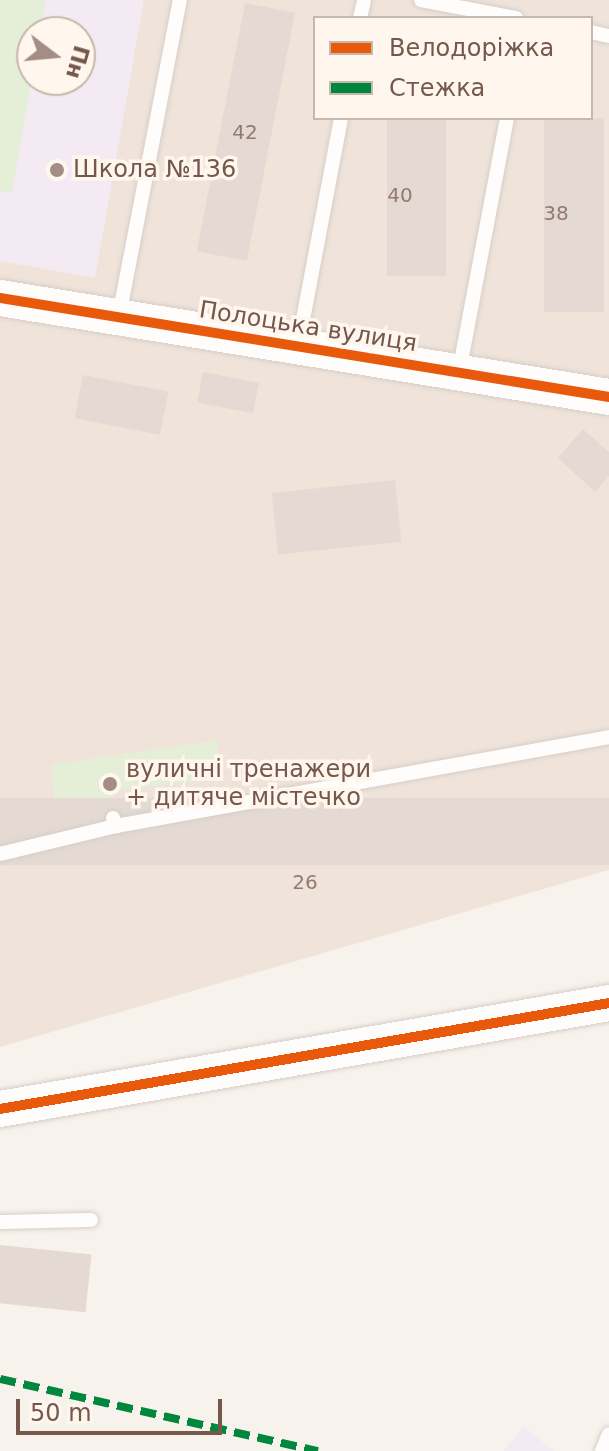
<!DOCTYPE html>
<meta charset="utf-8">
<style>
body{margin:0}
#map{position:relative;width:609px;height:1451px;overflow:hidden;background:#f7f2ec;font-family:"DejaVu Sans",sans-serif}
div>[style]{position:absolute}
.residential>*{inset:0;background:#f0e4da}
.education>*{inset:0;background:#f3eaf3}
.green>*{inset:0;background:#e5eed7}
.building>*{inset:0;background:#e4dad3;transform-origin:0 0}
.roads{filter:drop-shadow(0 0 2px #d6cec8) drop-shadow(0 0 2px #d6cec8)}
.service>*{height:14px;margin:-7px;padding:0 7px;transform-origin:7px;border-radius:7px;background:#fefdfc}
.tertiary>*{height:36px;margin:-18px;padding:0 18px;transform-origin:18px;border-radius:18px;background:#fefdfc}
.quiet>*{height:8px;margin-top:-4px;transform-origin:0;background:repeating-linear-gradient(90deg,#00873e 0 16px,transparent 0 24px)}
.cycleway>*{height:10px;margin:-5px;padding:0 5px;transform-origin:5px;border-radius:5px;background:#e8590c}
.dots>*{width:22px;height:22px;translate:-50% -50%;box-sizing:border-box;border:4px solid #fff7ee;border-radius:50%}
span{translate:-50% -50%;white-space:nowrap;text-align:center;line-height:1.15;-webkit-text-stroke:7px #fff7ee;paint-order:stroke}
.number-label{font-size:20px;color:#937a70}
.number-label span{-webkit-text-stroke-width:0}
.poi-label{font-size:24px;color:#76574c}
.left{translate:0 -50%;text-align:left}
.street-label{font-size:24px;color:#76574c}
.legend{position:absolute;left:313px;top:16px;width:280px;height:104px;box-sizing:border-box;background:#fff7ee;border:2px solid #c8b7ad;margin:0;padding:10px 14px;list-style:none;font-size:24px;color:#76574c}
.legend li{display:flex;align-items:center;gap:16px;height:40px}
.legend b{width:40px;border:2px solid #c8b7ad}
.north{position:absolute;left:16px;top:16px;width:80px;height:80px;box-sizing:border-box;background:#fff7ee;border:2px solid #c8b7ad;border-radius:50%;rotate:106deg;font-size:22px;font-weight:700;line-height:32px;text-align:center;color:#76574c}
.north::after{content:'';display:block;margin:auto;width:28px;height:36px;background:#a38d84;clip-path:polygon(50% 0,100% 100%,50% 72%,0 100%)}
.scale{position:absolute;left:16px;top:1399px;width:206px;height:36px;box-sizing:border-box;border:4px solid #76574c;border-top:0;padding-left:10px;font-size:24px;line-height:28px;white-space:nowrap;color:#76574c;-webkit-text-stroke:6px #fff7ee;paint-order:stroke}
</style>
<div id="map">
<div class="residential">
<i style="clip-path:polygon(evenodd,0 0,609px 0,609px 870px,0 1047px,0 0,315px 18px,591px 18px,591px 118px,315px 118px,315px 18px,0 0,32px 32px,80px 32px,80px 80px,32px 80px,32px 32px)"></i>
</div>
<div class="education">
<i style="clip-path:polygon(evenodd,0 0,144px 0,95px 278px,0 261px,0 0,32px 32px,80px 32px,80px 80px,32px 80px,32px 32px)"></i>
<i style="clip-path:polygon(523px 1426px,554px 1451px,504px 1451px)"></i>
</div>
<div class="green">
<i style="clip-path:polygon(0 0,46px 0,40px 32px,32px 32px,32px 79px,12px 193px,0 191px)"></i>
<i style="clip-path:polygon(217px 740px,222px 778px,113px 791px,113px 818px,21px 840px,18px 811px,55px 807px,51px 765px)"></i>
</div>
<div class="building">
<i style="left:245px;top:3px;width:51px;height:253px;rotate:11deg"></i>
<i style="left:387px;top:118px;width:59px;height:158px"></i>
<i style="left:544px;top:118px;width:60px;height:194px"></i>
<i style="left:203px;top:372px;width:57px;height:31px;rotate:11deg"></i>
<i style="left:83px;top:375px;width:87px;height:44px;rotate:11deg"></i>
<i style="clip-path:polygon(583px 429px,609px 452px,609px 476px,595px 492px,558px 458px)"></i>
<i style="left:395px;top:480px;width:62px;height:124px;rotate:84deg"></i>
<i style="left:609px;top:798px;width:67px;height:617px;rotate:90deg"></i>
<i style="left:0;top:1245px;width:92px;height:58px;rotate:6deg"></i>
</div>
<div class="roads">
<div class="service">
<i style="left:421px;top:0;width:97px;rotate:10.7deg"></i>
<i style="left:360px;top:18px;width:18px;rotate:-77deg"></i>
<i style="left:591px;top:32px;width:18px;rotate:13deg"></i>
<i style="left:119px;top:316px;width:322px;rotate:-79.1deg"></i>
<i style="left:298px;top:346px;width:232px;rotate:-79.3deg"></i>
<i style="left:459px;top:372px;width:258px;rotate:-79.3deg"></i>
<i style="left:113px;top:818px;width:9px;rotate:69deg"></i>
<i style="left:116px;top:826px;width:501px;rotate:-10.23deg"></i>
<i style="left:0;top:854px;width:119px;rotate:-13.6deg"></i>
<i style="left:0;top:1222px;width:91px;rotate:-1.3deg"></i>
<i style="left:602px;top:1451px;width:18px;rotate:-68deg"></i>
</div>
<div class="tertiary">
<i style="left:0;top:298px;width:617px;rotate:9.23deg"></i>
<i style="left:0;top:1109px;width:618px;rotate:-9.87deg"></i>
</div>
</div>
<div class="quiet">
<i style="left:0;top:1379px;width:326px;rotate:12.8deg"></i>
</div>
<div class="cycleway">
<i style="left:0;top:298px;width:617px;rotate:9.23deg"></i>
<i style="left:0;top:1109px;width:618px;rotate:-9.87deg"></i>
</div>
<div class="dots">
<i style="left:57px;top:170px;background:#a38d84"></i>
<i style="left:110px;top:784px;background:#a38d84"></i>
</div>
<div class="number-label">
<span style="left:245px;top:132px">42</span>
<span style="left:400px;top:195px">40</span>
<span style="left:556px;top:213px">38</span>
<span style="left:305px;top:882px">26</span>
</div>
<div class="poi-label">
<span class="left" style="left:73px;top:170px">Школа №136</span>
<span class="left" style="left:126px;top:784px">вуличні тренажери<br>+ дитяче містечко</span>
</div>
<div class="street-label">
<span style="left:308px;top:327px;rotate:9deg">Полоцька вулиця</span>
</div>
<ul class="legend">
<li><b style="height:10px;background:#e8590c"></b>Велодоріжка</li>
<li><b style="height:10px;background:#00873e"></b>Стежка</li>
</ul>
<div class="north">Пн</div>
<div class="scale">50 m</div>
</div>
